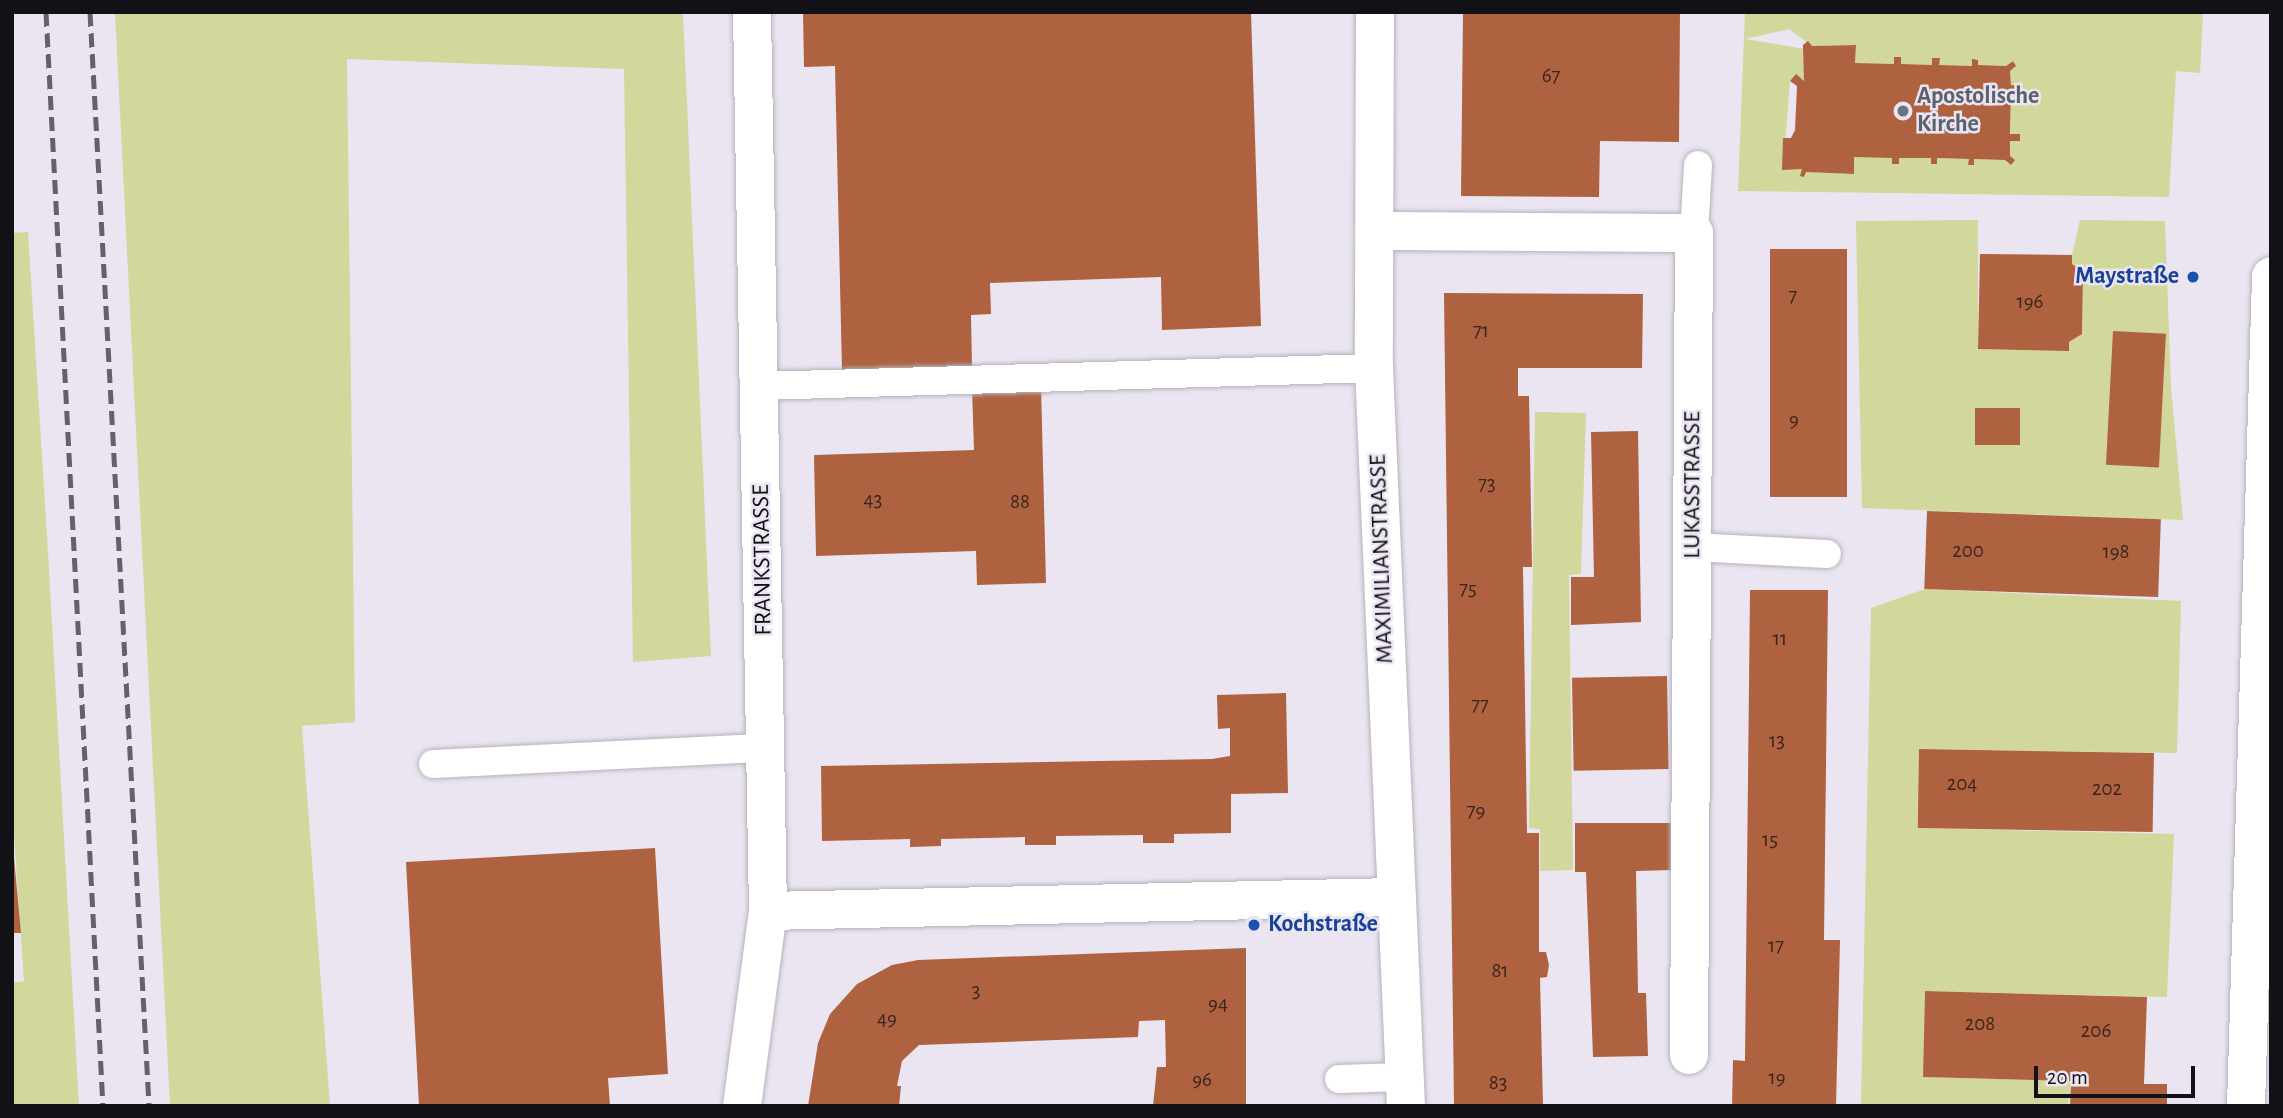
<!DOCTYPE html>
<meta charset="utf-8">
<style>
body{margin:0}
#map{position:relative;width:2283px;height:1118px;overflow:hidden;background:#eae5f1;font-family:"Alegreya Sans",sans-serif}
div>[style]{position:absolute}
.green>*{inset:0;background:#d2d79b}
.building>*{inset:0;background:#ae623f;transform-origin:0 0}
.roads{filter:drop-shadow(0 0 2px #b6b2bd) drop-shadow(0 0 2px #b6b2bd)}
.service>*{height:28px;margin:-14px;padding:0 14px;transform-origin:14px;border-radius:14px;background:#fff}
.minor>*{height:38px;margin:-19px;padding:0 19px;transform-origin:19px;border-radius:19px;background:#fff}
.tertiary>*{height:38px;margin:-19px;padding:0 19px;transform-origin:19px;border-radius:19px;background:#fff}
.secondary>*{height:38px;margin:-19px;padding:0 19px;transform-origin:19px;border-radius:19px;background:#fff}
.rail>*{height:5px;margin-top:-2.5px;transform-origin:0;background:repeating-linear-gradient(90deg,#646269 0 14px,transparent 0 21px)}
.dots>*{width:19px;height:19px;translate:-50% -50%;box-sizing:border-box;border:4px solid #eae5f1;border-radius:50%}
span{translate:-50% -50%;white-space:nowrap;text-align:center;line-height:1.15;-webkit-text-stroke:5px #eae5f1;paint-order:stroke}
.number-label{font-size:21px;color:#392520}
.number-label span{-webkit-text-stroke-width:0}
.worship-label{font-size:24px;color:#5b616d;font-weight:700}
.left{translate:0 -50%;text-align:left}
.transit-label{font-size:24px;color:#164399;font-weight:700}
.right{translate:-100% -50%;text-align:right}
.street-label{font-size:24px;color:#121115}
.frame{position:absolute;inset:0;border:14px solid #121115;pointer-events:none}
.scale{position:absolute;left:2034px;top:1066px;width:161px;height:32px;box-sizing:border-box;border:4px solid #121115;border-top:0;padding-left:9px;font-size:21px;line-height:24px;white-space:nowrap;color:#121115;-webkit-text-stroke:5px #eae5f1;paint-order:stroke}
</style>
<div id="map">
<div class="green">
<i style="clip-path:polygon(115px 12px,683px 12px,711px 656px,633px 662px,624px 69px,347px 59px,355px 722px,302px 726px,330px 1106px,170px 1106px)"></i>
<i style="clip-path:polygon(evenodd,1745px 12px,2203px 12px,2200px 73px,2176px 71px,2169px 197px,1738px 191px,1745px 12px,1789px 29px,1812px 46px,1856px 45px,1855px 63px,1932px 65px,1933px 58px,1939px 58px,1939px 65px,1972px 66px,1972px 60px,1978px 65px,2006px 66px,2012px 61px,2016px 66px,2010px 71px,2011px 85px,2019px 86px,2019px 91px,2011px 90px,2010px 156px,2005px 160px,1974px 159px,1974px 165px,1969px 165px,1969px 159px,1937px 158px,1937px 164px,1931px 164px,1931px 158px,1854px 157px,1854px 174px,1806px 172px,1804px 177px,1802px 169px,1783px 169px,1790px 81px,1796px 75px,1804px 81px,1805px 49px,1745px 39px,1789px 29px)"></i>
<i style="clip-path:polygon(1978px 220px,1978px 349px,2069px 351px,2069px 342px,2082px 334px,2083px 271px,2072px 264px,2072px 255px,2080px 220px,2165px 221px,2171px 387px,2183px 520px,1862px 508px,1856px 221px)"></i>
<i style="clip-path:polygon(28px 232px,48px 553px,79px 1106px,12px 1106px,12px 983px,24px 981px,12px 806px,12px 233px)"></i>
<i style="clip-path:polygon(1535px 412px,1586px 413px,1581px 574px,1569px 575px,1573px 870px,1540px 871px,1540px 829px,1529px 828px)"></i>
<i style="clip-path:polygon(1925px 589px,2181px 601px,2177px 753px,1919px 749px,1917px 828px,2174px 834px,2167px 997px,1925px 991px,1923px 1077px,2071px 1081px,2068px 1106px,1861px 1106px,1871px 608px)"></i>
</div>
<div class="building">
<i style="clip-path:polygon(803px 12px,1251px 12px,1261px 326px,1162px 330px,1161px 277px,990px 283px,991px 314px,971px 315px,972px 368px,842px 371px,835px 66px,804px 67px)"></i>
<i style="clip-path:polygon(1463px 12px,1680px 12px,1679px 142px,1600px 141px,1599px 197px,1461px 196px)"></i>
<i style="clip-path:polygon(1808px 41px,1812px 46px,1856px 45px,1855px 63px,1894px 64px,1894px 57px,1901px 57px,1901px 64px,1932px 65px,1932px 58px,1940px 58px,1939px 65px,1972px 66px,1972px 59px,1978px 60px,1978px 65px,2006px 66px,2013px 61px,2016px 66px,2010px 71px,2011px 85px,2019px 86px,2019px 91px,2011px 90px,2010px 134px,2020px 134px,2020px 141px,2010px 141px,2010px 156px,2015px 160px,2011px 165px,2005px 160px,1974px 159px,1974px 165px,1968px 165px,1969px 159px,1937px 158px,1937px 164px,1931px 164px,1931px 158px,1899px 158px,1899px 164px,1892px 164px,1892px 158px,1854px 157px,1854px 174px,1806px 172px,1804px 177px,1800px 176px,1802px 169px,1782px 170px,1783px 138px,1791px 138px,1795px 130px,1797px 86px,1790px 81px,1796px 74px,1804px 81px,1803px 45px)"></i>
<i style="left:1770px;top:249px;width:77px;height:248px"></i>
<i style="clip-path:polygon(1980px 254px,2072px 255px,2072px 264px,2083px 271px,2082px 334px,2069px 342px,2069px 351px,1978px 349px)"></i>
<i style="clip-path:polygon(1444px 293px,1643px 294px,1642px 368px,1518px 368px,1518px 396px,1529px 396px,1532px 567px,1523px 567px,1527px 833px,1539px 833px,1539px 952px,1546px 952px,1549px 965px,1547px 977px,1540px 978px,1543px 1106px,1454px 1106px)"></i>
<i style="left:2113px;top:331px;width:53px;height:134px;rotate:3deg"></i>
<i style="clip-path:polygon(1041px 386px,1046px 583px,977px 585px,976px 551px,816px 556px,814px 455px,974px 450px,972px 388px)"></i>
<i style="left:2020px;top:408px;width:37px;height:45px;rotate:90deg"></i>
<i style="clip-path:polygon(1638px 431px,1641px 622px,1571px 625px,1571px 577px,1594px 577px,1591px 432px)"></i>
<i style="left:1927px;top:511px;width:234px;height:78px;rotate:2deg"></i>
<i style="clip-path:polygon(1750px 590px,1828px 590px,1824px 940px,1840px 940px,1836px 1106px,1732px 1106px,1733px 1060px,1745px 1061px)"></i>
<i style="left:1667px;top:676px;width:93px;height:95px;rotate:89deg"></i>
<i style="clip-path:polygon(1286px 693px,1288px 793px,1231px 794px,1231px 833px,1174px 834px,1174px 843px,1143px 843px,1143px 835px,1056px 836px,1056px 845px,1025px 845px,1025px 837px,941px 839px,941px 846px,910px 847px,910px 839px,822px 841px,821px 766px,1212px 759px,1230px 756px,1230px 728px,1218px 729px,1217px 695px)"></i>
<i style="left:1919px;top:749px;width:235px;height:79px;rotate:1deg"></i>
<i style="clip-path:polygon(1575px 823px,1671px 823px,1672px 870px,1636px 871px,1638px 993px,1646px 993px,1648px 1056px,1593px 1057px,1586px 872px,1575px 872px)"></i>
<i style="clip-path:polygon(12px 836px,21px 933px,12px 933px)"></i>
<i style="clip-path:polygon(655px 848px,668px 1074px,608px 1078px,610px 1106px,419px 1106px,406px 862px)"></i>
<i style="clip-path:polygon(1246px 948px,1246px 1106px,1153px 1106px,1157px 1067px,1166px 1067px,1165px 1020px,1139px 1021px,1138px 1037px,919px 1045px,902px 1061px,897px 1086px,901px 1086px,899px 1106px,808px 1106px,818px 1043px,830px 1014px,857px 984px,892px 965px,918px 960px)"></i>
<i style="clip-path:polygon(1925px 991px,2147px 997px,2144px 1084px,2167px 1084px,2167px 1106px,2070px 1106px,2071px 1081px,1923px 1077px)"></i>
</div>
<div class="roads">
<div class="service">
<i style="left:1694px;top:233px;width:68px;rotate:-86.6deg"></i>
<i style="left:760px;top:386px;width:614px;rotate:-1.68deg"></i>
<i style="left:1693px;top:547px;width:134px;rotate:3deg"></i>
<i style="left:433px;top:764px;width:333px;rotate:-2.8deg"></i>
<i style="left:1339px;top:1079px;width:63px;rotate:-1.8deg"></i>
</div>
<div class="minor">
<i style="left:1375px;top:231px;width:319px;rotate:0.4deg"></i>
<i style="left:1694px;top:233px;width:822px;rotate:90.35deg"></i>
<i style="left:768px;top:911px;width:628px;rotate:-1.28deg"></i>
<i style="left:742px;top:1106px;width:197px;rotate:-82.4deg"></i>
<i style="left:768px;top:911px;width:899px;rotate:-91.02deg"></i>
</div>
<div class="tertiary">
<i style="left:1375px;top:12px;width:356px;rotate:90.2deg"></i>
<i style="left:1374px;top:368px;width:739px;rotate:87.52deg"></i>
</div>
<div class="secondary">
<i style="left:2246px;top:1106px;width:830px;rotate:-88.27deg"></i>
</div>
</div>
<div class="rail">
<i style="left:46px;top:12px;width:1095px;rotate:87.02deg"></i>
<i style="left:90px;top:12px;width:1096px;rotate:86.91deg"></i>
</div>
<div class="dots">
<i style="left:1903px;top:111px;background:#6b7280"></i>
<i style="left:2193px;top:277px;background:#1a4fb4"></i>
<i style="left:1254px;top:925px;background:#1a4fb4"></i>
</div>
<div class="number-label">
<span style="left:1551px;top:76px">67</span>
<span style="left:1793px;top:296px">7</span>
<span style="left:2030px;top:302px">196</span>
<span style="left:1481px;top:331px">71</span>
<span style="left:1794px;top:420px">9</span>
<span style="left:1487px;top:484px">73</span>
<span style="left:873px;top:500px">43</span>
<span style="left:1020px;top:502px">88</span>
<span style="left:1968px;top:551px">200</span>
<span style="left:2116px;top:552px">198</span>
<span style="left:1468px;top:589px">75</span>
<span style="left:1780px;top:639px">11</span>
<span style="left:1480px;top:705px">77</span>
<span style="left:1777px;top:741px">13</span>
<span style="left:1962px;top:784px">204</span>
<span style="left:2107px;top:789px">202</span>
<span style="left:1476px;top:811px">79</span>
<span style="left:1770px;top:840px">15</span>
<span style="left:1776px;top:946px">17</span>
<span style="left:1500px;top:971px">81</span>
<span style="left:976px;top:991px">3</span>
<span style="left:1218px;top:1004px">94</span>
<span style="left:887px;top:1019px">49</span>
<span style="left:1980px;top:1024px">208</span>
<span style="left:2096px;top:1031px">206</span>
<span style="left:1777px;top:1078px">19</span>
<span style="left:1202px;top:1080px">96</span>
<span style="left:1498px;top:1083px">83</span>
</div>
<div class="worship-label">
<span class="left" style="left:1917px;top:111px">Apostolische<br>Kirche</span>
</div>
<div class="transit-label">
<span class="right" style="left:2179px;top:277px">Maystraße</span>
<span class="left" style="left:1268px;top:925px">Kochstraße</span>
</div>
<div class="street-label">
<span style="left:1693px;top:485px;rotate:-90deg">LUKASSTRASSE</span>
<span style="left:1382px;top:559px;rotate:-92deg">MAXIMILIANSTRASSE</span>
<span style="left:763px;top:560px;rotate:-91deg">FRANKSTRASSE</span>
</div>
<div class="frame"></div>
<div class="scale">20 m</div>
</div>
